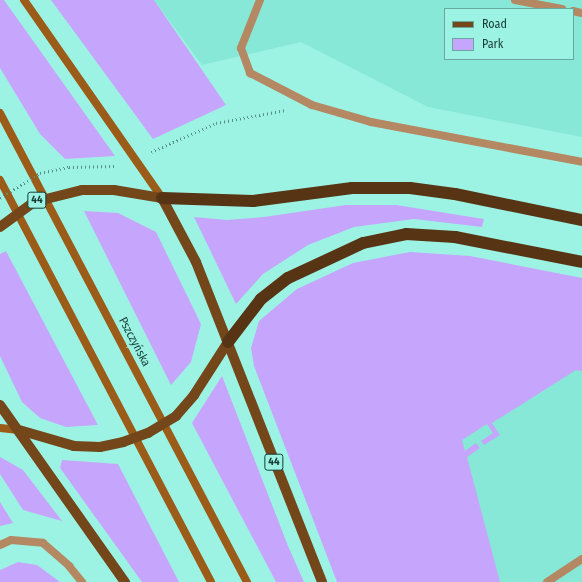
<!DOCTYPE html>
<meta charset="utf-8">
<style>
body{margin:0}
#map{position:relative;width:582px;height:582px;overflow:hidden;background:#9df3e3;font-family:"Fira Sans Condensed",sans-serif}
div>[style]{position:absolute}
.built>*{inset:0;background:#87e8d7;transform-origin:0 0}
.green>*{inset:0;background:#c6a5fc}
.path>*{height:2.5px;margin-top:-1.25px;transform-origin:0;background:repeating-linear-gradient(90deg,#569287 0 1px,transparent 0 4px)}
.lane>*{height:8px;margin:-4px;padding:0 4px;transform-origin:4px;border-radius:4px;background:#b48862}
.street>*{height:8px;margin:-4px;padding:0 4px;transform-origin:4px;border-radius:4px;background:#b48862}
.secondary>*{height:8px;margin:-4px;padding:0 4px;transform-origin:4px;border-radius:4px;background:#9b5b19}
.primary>*{height:10px;margin:-5px;padding:0 5px;transform-origin:5px;border-radius:5px;background:#74471b}
.highway>*{height:12px;margin:-6px;padding:0 6px;transform-origin:6px;border-radius:6px;background:#563414}
.path-bridge>*{height:2.5px;margin-top:-1.25px;transform-origin:0;background:repeating-linear-gradient(90deg,#569287 0 1px,transparent 0 4px)}
.primary-bridge>*{height:10px;margin:-5px;padding:0 5px;transform-origin:5px;border-radius:5px;background:#74471b}
span{translate:-50% -50%;white-space:nowrap;text-align:center;line-height:1.15;-webkit-text-stroke:4px #9df3e3;paint-order:stroke}
.shield-label span{padding:1px 3px;background:#9df3e3;border:1px solid;border-radius:3px;-webkit-text-stroke-width:0}
.shield-label{font-size:11px;color:#163b35;font-weight:700}
.street-label{font-size:12px;color:#163b35}
.legend{position:absolute;left:444px;top:8px;width:130px;height:52px;box-sizing:border-box;background:#9df3e3;border:1px solid #67a99d;margin:0;padding:5px 7px;list-style:none;font-size:12px;color:#163b35}
.legend li{display:flex;align-items:center;gap:8px;height:20px}
.legend b{width:20px;border:1px solid #67a99d}
</style>
<div id="map">
<div class="built">
<i style="clip-path:polygon(evenodd,154px 0,582px 0,582px 137px,428px 107px,301px 42px,202px 65px,154px 0,445px 9px,573px 9px,573px 59px,445px 59px,445px 9px)"></i>
<i style="left:582px;top:316px;width:266px;height:204px;rotate:90deg"></i>
</div>
<div class="green">
<i style="clip-path:polygon(0 0,4px 0,115px 156px,65px 159px,40px 134px,0 68px)"></i>
<i style="clip-path:polygon(51px 0,154px 0,226px 105px,153px 139px)"></i>
<i style="clip-path:polygon(346px 205px,396px 205px,484px 219px,482px 227px,414px 219px,354px 227px,308px 245px,263px 274px,236px 304px,194px 217px,227px 220px,264px 217px)"></i>
<i style="clip-path:polygon(84px 211px,118px 213px,156px 232px,201px 324px,191px 362px,171px 385px)"></i>
<i style="clip-path:polygon(6px 251px,98px 425px,66px 427px,40px 418px,22px 402px,0 356px,0 254px)"></i>
<i style="clip-path:polygon(410px 252px,470px 256px,582px 278px,582px 371px,576px 370px,492px 423px,500px 435px,484px 445px,481px 441px,493px 433px,487px 424px,462px 440px,465px 451px,476px 443px,480px 448px,467px 457px,500px 582px,337px 582px,254px 366px,251px 348px,259px 321px,297px 289px,353px 263px)"></i>
<i style="clip-path:polygon(222px 376px,288px 546px,304px 582px,276px 582px,192px 423px)"></i>
<i style="clip-path:polygon(0 457px,23px 470px,62px 521px,23px 510px,0 474px)"></i>
<i style="clip-path:polygon(62px 460px,118px 464px,179px 582px,142px 582px,60px 468px)"></i>
<i style="clip-path:polygon(0 502px,13px 523px,0 526px)"></i>
<i style="clip-path:polygon(18px 562px,37px 565px,60px 582px,0 582px,0 570px)"></i>
</div>
<div class="path">
<i style="left:151px;top:152px;width:71px;rotate:-24deg"></i>
<i style="left:216px;top:123px;width:71px;rotate:-10.5deg"></i>
<i style="left:69px;top:167px;width:46px;rotate:-1.2deg"></i>
</div>
<div class="lane">
<i style="left:260px;top:0;width:52px;rotate:111.6deg"></i>
<i style="left:241px;top:48px;width:27px;rotate:70deg"></i>
<i style="left:250px;top:73px;width:70px;rotate:27.3deg"></i>
<i style="left:515px;top:0;width:48px;rotate:10.8deg"></i>
<i style="left:573px;top:11px;width:9px;rotate:13deg"></i>
<i style="left:547px;top:582px;width:42px;rotate:-33.3deg"></i>
</div>
<div class="street">
<i style="left:312px;top:105px;width:61px;rotate:16.1deg"></i>
<i style="left:371px;top:122px;width:215px;rotate:10.7deg"></i>
<i style="left:0;top:545px;width:12px;rotate:-24deg"></i>
<i style="left:11px;top:540px;width:32px;rotate:5deg"></i>
<i style="left:43px;top:543px;width:35px;rotate:41deg"></i>
<i style="left:69px;top:566px;width:21px;rotate:51deg"></i>
</div>
<div class="secondary">
<i style="left:24px;top:0;width:241px;rotate:55.1deg"></i>
<i style="left:0;top:113px;width:530px;rotate:62.23deg"></i>
<i style="left:0;top:180px;width:454px;rotate:62.3deg"></i>
<i style="left:0;top:428px;width:19px;rotate:6deg"></i>
</div>
<div class="primary">
<i style="left:82px;top:190px;width:32px"></i>
<i style="left:114px;top:190px;width:49px;rotate:9.5deg"></i>
<i style="left:162px;top:198px;width:72px;rotate:62deg"></i>
<i style="left:196px;top:262px;width:344px;rotate:68.5deg"></i>
<i style="left:194px;top:395px;width:63px;rotate:-57.3deg"></i>
<i style="left:0;top:405px;width:217px;rotate:54.8deg"></i>
<i style="left:19px;top:430px;width:57px;rotate:16.2deg"></i>
<i style="left:74px;top:446px;width:26px;rotate:2deg"></i>
<i style="left:100px;top:447px;width:24px;rotate:-12deg"></i>
</div>
<div class="highway">
<i style="left:162px;top:198px;width:91px;rotate:1.9deg"></i>
<i style="left:253px;top:201px;width:100px;rotate:-7.5deg"></i>
<i style="left:352px;top:188px;width:58px"></i>
<i style="left:410px;top:188px;width:45px;rotate:7.6deg"></i>
<i style="left:455px;top:194px;width:130px;rotate:11.6deg"></i>
<i style="left:228px;top:342px;width:54px;rotate:-52.5deg"></i>
<i style="left:261px;top:299px;width:34px;rotate:-38deg"></i>
<i style="left:288px;top:278px;width:83px;rotate:-25deg"></i>
<i style="left:363px;top:243px;width:44px;rotate:-11.8deg"></i>
<i style="left:406px;top:234px;width:49px;rotate:3.5deg"></i>
<i style="left:455px;top:237px;width:129px;rotate:11.1deg"></i>
</div>
<div class="path-bridge">
<i style="left:0;top:198px;width:47px;rotate:-32deg"></i>
<i style="left:40px;top:173px;width:30px;rotate:-12deg"></i>
</div>
<div class="primary-bridge">
<i style="left:0;top:227px;width:42px;rotate:-36.3deg"></i>
<i style="left:34px;top:202px;width:49px;rotate:-14deg"></i>
<i style="left:123px;top:442px;width:27px;rotate:-20deg"></i>
<i style="left:148px;top:433px;width:33px;rotate:-31deg"></i>
<i style="left:176px;top:416px;width:28px;rotate:-49deg"></i>
</div>
<div class="shield-label">
<span style="left:37px;top:200px">44</span>
<span style="left:274px;top:462px">44</span>
</div>
<div class="street-label">
<span style="left:134px;top:342px;rotate:62deg">Pszczyńska</span>
</div>
<ul class="legend">
<li><b style="height:5px;background:#74471b"></b>Road</li>
<li><b style="height:11px;background:#c6a5fc"></b>Park</li>
</ul>
</div>
